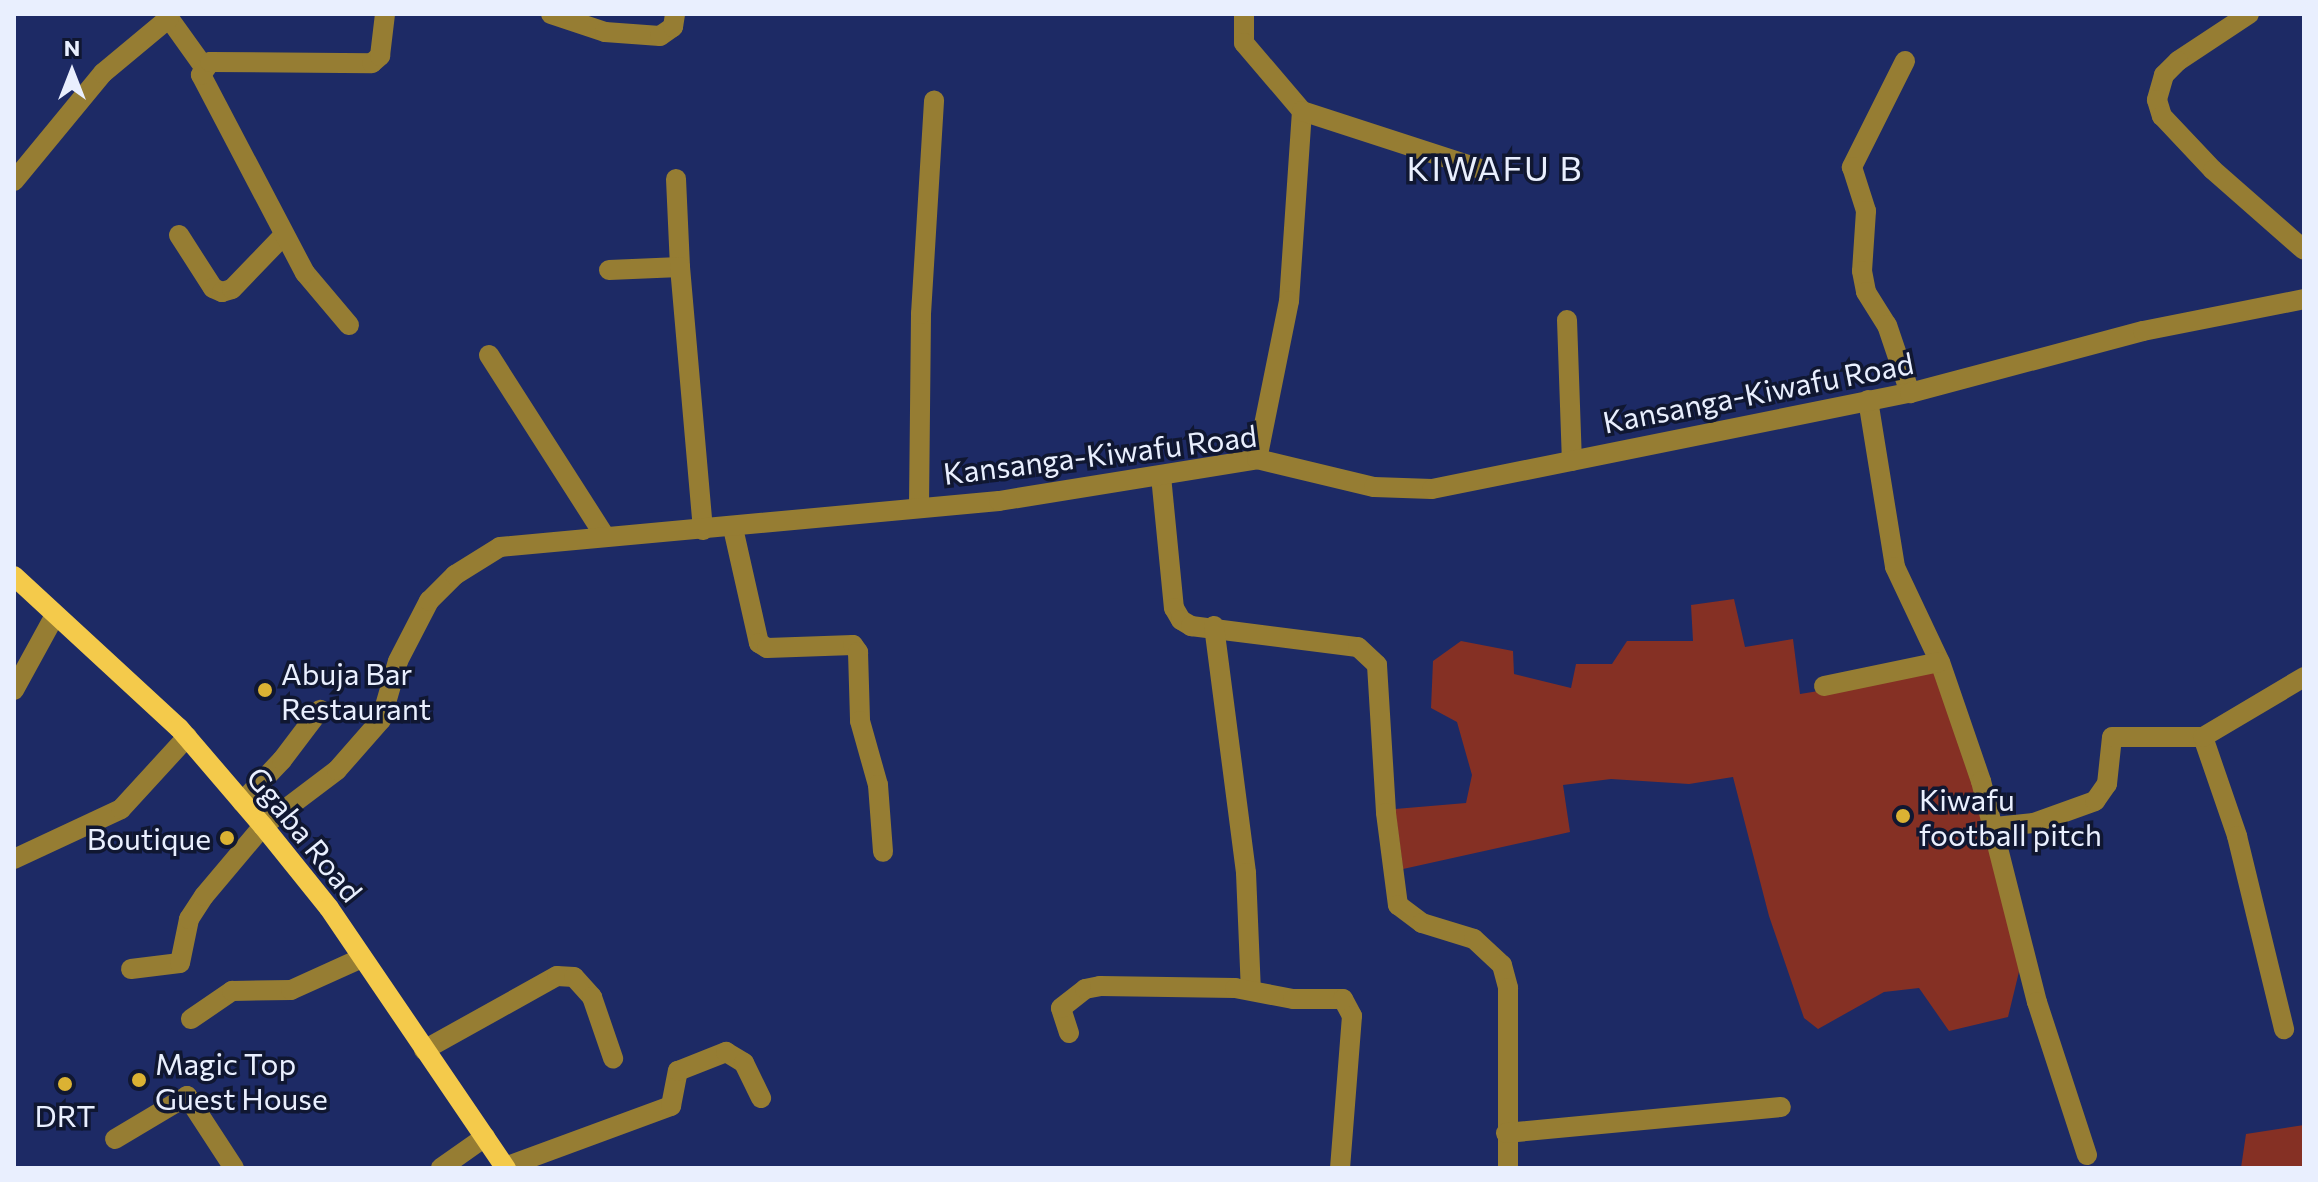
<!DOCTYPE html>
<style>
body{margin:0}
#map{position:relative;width:2318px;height:1182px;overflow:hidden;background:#1d2a65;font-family:Commissioner,sans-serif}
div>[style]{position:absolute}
.green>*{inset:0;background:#853024}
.minor>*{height:20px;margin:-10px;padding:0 10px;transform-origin:10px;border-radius:10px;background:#967d33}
.major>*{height:20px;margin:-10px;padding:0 10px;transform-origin:10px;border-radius:10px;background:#f4ca4b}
.dots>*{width:22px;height:22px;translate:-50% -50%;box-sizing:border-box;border:4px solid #101731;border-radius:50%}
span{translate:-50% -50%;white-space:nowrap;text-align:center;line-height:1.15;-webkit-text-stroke:7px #101731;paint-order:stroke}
.street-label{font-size:30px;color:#e9effe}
.poi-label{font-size:30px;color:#e9effe}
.left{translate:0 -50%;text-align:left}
.right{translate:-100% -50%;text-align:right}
.quarter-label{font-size:34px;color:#e9effe;letter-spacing:2px}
.frame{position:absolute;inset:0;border:16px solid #e9effe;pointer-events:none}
.north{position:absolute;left:32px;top:32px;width:80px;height:80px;-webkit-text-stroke:6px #101731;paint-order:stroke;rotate:0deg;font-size:22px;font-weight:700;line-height:32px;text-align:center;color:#e9effe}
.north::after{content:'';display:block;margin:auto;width:28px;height:36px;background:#e9effe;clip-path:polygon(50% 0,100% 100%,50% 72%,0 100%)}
</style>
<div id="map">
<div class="green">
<i style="clip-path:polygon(1734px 599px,1745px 647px,1793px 639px,1800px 694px,1936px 672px,2026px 943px,2008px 1017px,1949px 1031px,1919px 988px,1884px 992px,1818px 1029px,1804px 1018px,1769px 916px,1733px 777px,1689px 784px,1611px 779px,1563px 785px,1570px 832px,1403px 869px,1395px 809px,1466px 803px,1472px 775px,1457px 722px,1431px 708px,1433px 661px,1461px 641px,1513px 651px,1514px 674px,1571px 688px,1576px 664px,1612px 664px,1627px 641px,1693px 641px,1691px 605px)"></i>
<i style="clip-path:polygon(2304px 1125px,2304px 1168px,2241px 1168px,2246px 1134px)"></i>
</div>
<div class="minor">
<i style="left:166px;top:14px;width:65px;rotate:54.4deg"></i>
<i style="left:551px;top:14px;width:57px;rotate:18.4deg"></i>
<i style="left:605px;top:32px;width:55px;rotate:4.2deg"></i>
<i style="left:660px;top:36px;width:16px;rotate:-35deg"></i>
<i style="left:673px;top:27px;width:13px;rotate:-81deg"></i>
<i style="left:1244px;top:14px;width:29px;rotate:90deg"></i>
<i style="left:1244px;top:43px;width:89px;rotate:49.5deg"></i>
<i style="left:1302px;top:111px;width:190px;rotate:93.9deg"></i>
<i style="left:1289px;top:301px;width:161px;rotate:101.4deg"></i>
<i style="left:2249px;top:14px;width:85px;rotate:146.5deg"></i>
<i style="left:2178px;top:61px;width:20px;rotate:135deg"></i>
<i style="left:2164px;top:75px;width:26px;rotate:106deg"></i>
<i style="left:2157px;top:100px;width:17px;rotate:73deg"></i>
<i style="left:2162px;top:116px;width:74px;rotate:46.6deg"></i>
<i style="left:2213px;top:170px;width:121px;rotate:41.3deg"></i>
<i style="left:1905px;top:61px;width:119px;rotate:116.6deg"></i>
<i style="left:1852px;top:167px;width:46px;rotate:72.3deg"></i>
<i style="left:1866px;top:211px;width:60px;rotate:93.8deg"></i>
<i style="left:1862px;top:271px;width:21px;rotate:79deg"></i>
<i style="left:1866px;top:292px;width:39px;rotate:58deg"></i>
<i style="left:1887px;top:325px;width:72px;rotate:71.3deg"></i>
<i style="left:1302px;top:111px;width:191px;rotate:18deg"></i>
<i style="left:676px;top:179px;width:88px;rotate:87.4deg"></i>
<i style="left:14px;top:181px;width:140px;rotate:-50.5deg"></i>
<i style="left:103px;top:73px;width:86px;rotate:-39.8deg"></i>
<i style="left:179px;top:235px;width:63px;rotate:57.3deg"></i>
<i style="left:213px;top:288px;width:10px;rotate:24deg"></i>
<i style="left:222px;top:292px;width:10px;rotate:-17deg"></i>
<i style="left:232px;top:289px;width:75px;rotate:-46.1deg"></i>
<i style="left:609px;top:270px;width:71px;rotate:-2.4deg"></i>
<i style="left:680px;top:267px;width:264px;rotate:85deg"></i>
<i style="left:1567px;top:320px;width:141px;rotate:88deg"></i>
<i style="left:349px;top:325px;width:68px;rotate:-130.2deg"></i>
<i style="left:305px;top:273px;width:224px;rotate:-117.7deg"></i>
<i style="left:201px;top:75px;width:16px;rotate:-55deg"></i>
<i style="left:210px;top:62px;width:162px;rotate:0.4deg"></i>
<i style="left:372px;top:63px;width:11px;rotate:-41deg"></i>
<i style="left:380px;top:56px;width:42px;rotate:-83.2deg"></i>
<i style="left:489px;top:355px;width:214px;rotate:57.4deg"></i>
<i style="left:1868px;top:400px;width:169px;rotate:80.8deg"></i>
<i style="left:1895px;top:567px;width:105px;rotate:64.7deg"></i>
<i style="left:1940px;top:662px;width:126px;rotate:71deg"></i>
<i style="left:1981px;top:781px;width:228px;rotate:75.8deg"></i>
<i style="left:2037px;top:1002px;width:161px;rotate:71.9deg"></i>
<i style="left:1161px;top:476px;width:133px;rotate:84.4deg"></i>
<i style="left:1174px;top:608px;width:14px;rotate:60deg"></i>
<i style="left:1181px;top:620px;width:12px;rotate:31deg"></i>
<i style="left:1191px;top:626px;width:168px;rotate:7.2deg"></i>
<i style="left:1358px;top:647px;width:26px;rotate:43deg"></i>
<i style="left:1377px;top:665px;width:148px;rotate:86.5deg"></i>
<i style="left:1386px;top:813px;width:93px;rotate:82.6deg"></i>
<i style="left:1398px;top:905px;width:30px;rotate:37deg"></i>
<i style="left:1422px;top:923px;width:54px;rotate:17.1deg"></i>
<i style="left:1474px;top:939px;width:38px;rotate:43deg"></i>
<i style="left:1502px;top:965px;width:24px;rotate:75deg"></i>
<i style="left:1508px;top:988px;width:180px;rotate:90deg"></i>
<i style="left:919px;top:506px;width:192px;rotate:-89.4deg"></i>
<i style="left:921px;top:314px;width:214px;rotate:-86.5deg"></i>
<i style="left:733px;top:528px;width:118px;rotate:77.3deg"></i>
<i style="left:759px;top:643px;width:9px;rotate:32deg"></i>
<i style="left:767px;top:648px;width:86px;rotate:-2deg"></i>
<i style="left:853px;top:645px;width:9px;rotate:54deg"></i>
<i style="left:858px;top:652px;width:69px;rotate:88.3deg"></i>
<i style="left:860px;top:721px;width:66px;rotate:74.3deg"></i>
<i style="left:878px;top:785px;width:67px;rotate:85.7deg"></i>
<i style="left:1214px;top:626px;width:249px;rotate:82.6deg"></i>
<i style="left:1246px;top:873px;width:117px;rotate:87.6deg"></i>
<i style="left:1824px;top:686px;width:118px;rotate:-11.7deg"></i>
<i style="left:14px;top:690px;width:85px;rotate:-61.3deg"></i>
<i style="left:2203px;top:737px;width:105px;rotate:71deg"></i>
<i style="left:2237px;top:836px;width:199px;rotate:76.3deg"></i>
<i style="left:242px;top:802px;width:58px;rotate:-46.4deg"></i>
<i style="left:282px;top:760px;width:63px;rotate:-52.8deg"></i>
<i style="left:1995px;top:827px;width:39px;rotate:-6deg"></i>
<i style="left:2034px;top:823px;width:65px;rotate:-19.8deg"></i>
<i style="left:2095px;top:801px;width:21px;rotate:-55deg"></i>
<i style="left:2107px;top:784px;width:47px;rotate:-83.9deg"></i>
<i style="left:2112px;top:737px;width:91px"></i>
<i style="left:2203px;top:737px;width:117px;rotate:-30.7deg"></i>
<i style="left:14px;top:859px;width:118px;rotate:-25deg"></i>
<i style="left:121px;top:809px;width:98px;rotate:-47.5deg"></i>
<i style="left:131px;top:969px;width:49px;rotate:-7deg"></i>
<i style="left:180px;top:963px;width:45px;rotate:-78.4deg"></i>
<i style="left:189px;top:919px;width:27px;rotate:-57deg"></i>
<i style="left:204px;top:896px;width:92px;rotate:-49.9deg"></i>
<i style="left:263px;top:826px;width:93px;rotate:-37.1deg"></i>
<i style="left:337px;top:770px;width:67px;rotate:-48.7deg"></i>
<i style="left:381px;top:720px;width:61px;rotate:-73.9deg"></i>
<i style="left:398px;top:661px;width:68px;rotate:-62.7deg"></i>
<i style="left:429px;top:601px;width:37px;rotate:-45deg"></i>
<i style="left:455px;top:575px;width:53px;rotate:-31.9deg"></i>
<i style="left:500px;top:547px;width:501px;rotate:-5.27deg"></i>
<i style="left:999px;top:501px;width:261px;rotate:-9.2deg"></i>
<i style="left:1257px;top:459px;width:120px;rotate:13.5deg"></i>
<i style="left:1374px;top:487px;width:58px;rotate:2deg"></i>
<i style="left:1432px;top:489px;width:488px;rotate:-11.4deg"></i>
<i style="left:1910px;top:393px;width:241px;rotate:-14.9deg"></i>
<i style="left:2143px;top:331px;width:164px;rotate:-11.2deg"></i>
<i style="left:191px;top:1019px;width:50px;rotate:-34.3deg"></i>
<i style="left:232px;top:991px;width:59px;rotate:-1deg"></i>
<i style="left:291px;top:990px;width:78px;rotate:-24.3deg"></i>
<i style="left:1069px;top:1033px;width:26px;rotate:-108deg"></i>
<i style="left:1061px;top:1008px;width:31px;rotate:-38deg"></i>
<i style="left:1085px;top:989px;width:15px;rotate:-11deg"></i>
<i style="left:1100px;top:986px;width:135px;rotate:0.8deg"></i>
<i style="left:1235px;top:988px;width:59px;rotate:10.7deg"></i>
<i style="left:1293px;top:999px;width:50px"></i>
<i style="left:1343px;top:999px;width:19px;rotate:62deg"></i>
<i style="left:1352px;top:1016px;width:152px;rotate:94.5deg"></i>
<i style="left:424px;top:1050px;width:152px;rotate:-29.1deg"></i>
<i style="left:557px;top:976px;width:17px;rotate:3deg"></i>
<i style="left:574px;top:977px;width:27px;rotate:48deg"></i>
<i style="left:592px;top:997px;width:65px;rotate:71deg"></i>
<i style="left:1506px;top:1133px;width:276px;rotate:-5.4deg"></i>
<i style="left:115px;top:1139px;width:84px;rotate:-30.8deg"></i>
<i style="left:187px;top:1096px;width:86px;rotate:56.9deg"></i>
<i style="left:505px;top:1167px;width:177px;rotate:-20.2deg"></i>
<i style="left:671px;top:1106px;width:36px;rotate:-79deg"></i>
<i style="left:678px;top:1071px;width:52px;rotate:-21.6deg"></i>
<i style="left:726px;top:1052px;width:21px;rotate:31deg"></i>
<i style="left:744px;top:1063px;width:39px;rotate:64deg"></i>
<i style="left:441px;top:1168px;width:54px;rotate:-35.2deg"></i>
</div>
<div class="major">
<i style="left:14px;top:576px;width:224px;rotate:42.7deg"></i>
<i style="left:179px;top:728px;width:129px;rotate:49.4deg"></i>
<i style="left:263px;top:826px;width:105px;rotate:51.2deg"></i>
<i style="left:329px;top:908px;width:315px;rotate:55.8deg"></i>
</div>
<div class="dots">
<i style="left:265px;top:690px;background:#dbb233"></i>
<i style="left:1903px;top:816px;background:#dbb233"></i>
<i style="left:227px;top:838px;background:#dbb233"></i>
<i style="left:139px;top:1080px;background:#dbb233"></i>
<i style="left:65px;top:1084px;background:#dbb233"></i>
</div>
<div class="street-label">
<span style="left:1758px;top:392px;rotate:-11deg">Kansanga-Kiwafu Road</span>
<span style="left:1100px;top:454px;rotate:-7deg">Kansanga-Kiwafu Road</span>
<span style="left:305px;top:834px;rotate:51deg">Ggaba Road</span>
</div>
<div class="poi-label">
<span class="left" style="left:281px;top:690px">Abuja Bar<br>Restaurant</span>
<span class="left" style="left:1919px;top:816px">Kiwafu<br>football pitch</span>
<span class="right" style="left:211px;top:838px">Boutique</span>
<span class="left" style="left:155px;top:1080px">Magic Top<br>Guest House</span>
<span style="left:65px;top:1115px">DRT</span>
</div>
<div class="quarter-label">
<span style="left:1495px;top:168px">KIWAFU B</span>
</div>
<div class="frame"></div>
<div class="north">N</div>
</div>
